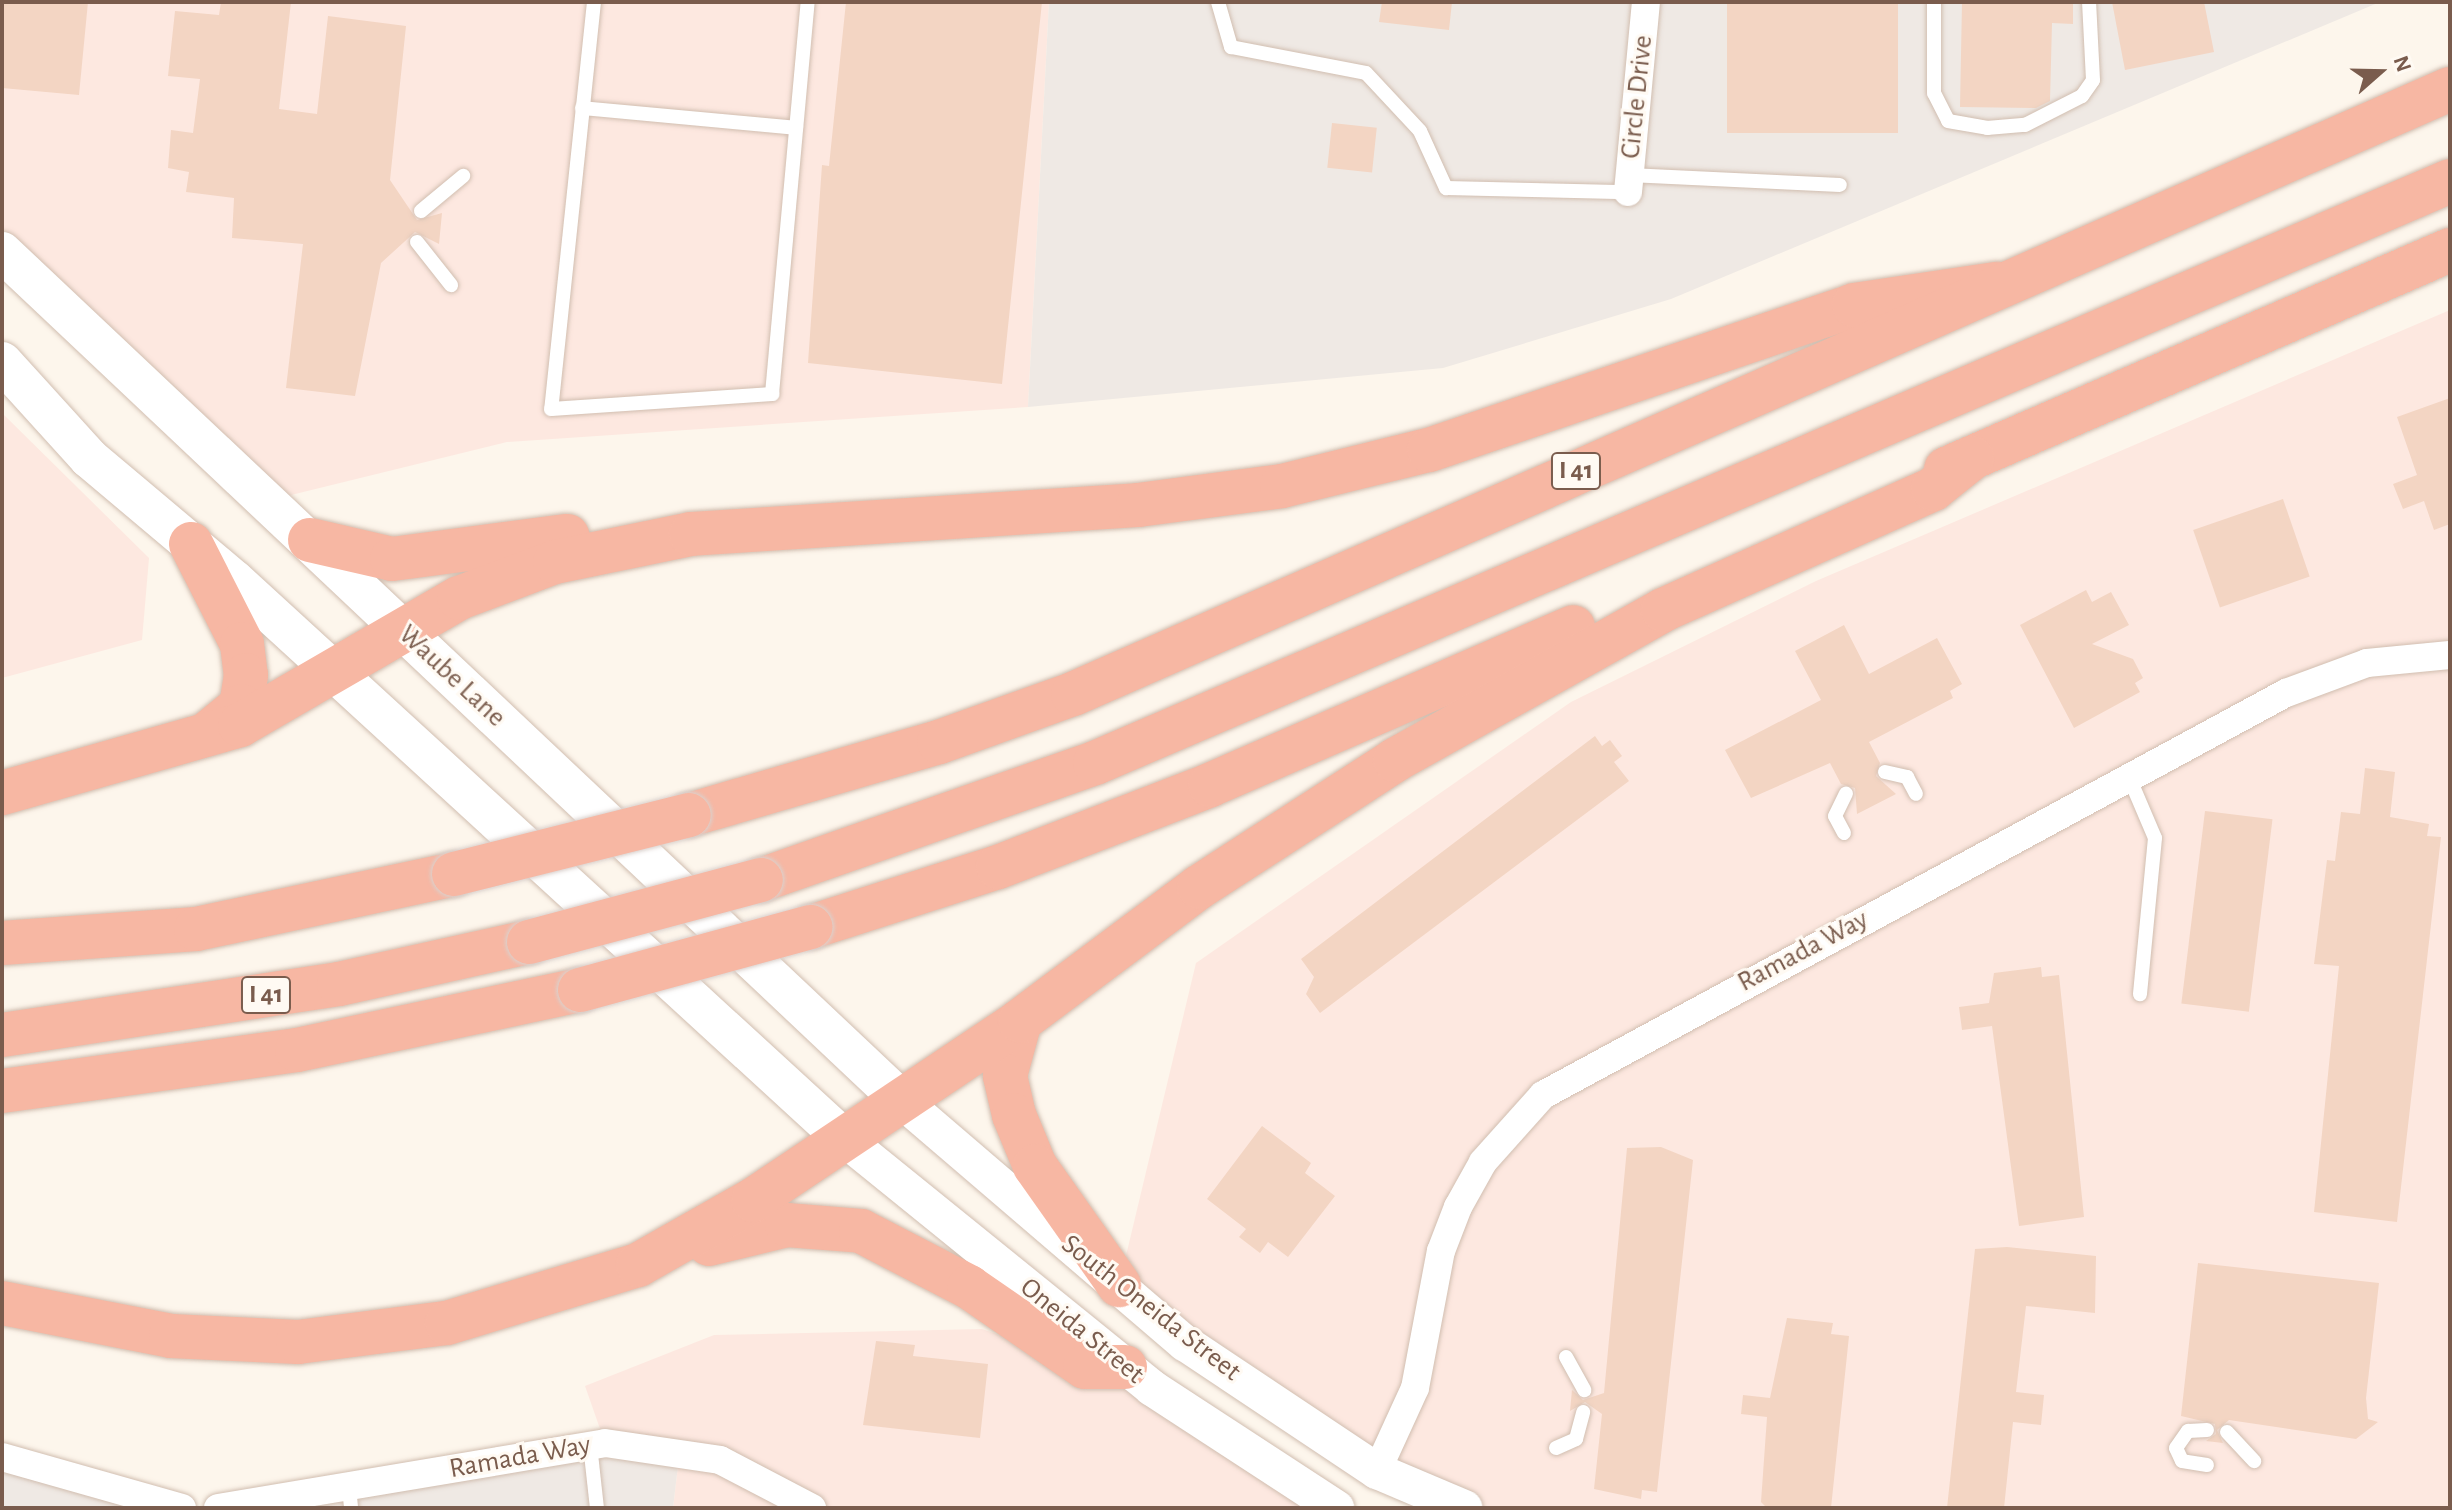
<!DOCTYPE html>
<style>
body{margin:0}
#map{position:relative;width:2452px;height:1510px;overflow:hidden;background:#fdf6ec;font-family:"Alegreya Sans",sans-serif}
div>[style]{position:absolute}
.commercial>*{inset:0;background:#fde8e0}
.industrial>*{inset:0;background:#efe9e4}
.building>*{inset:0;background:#f3d5c3;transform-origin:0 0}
.roads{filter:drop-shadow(0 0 2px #d1beb0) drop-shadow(0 0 2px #d1beb0)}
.service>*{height:14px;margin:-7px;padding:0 7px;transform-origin:7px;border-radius:7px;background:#fff}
.minor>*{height:28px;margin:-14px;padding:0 14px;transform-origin:14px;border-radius:14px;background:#fff}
.tertiary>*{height:36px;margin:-18px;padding:0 18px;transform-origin:18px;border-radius:18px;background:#fff}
.secondary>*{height:40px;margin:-20px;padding:0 20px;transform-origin:20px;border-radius:20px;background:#fff}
.motorway>*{height:44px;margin:-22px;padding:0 22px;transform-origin:22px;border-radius:22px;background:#f7b7a3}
.bridges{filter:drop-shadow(0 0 2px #dad1cd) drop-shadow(0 0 2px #dad1cd)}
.motorway-bridge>*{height:44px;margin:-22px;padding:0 22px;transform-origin:22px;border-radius:22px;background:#f7b7a3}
span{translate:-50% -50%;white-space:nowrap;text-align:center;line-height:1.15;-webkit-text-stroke:6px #fffaf3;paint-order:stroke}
.shield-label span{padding:2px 6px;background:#fffaf3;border:2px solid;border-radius:6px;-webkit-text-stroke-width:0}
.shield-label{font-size:26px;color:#7a5c4d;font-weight:700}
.street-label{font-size:28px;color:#7a5c4d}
.frame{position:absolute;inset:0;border:4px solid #7a5c4d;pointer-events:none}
.north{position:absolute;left:2340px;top:32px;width:80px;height:80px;-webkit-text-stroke:6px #fffaf3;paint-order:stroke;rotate:70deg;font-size:22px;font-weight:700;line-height:32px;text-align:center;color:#7a5c4d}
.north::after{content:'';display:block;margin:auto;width:28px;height:36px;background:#7a5c4d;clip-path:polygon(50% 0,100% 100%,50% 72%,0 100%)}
</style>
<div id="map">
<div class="commercial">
<i style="clip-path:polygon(2px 2px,1049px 2px,1028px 407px,507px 442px,287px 496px,2px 228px)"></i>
<i style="clip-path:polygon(2450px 310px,2450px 1508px,1464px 1508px,1119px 1285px,1196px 963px,1571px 702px,1816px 581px)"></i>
<i style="clip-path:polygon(2px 413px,149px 558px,142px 640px,2px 678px)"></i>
<i style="clip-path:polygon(982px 1329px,1152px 1388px,1336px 1508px,673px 1508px,680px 1449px,605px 1443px,585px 1386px,714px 1335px)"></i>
</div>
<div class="industrial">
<i style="clip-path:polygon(1049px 2px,2380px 2px,1671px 299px,1443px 368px,1028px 407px)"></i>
<i style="clip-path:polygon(559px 1448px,680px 1449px,673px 1508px,218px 1508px)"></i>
<i style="clip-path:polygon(2px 1457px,182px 1508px,2px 1508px)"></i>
</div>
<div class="building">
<i style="clip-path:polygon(2px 2px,88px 2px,79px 95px,2px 88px)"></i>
<i style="clip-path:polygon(221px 2px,291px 2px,279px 109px,317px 114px,328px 16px,406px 26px,390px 180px,417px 220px,442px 213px,439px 244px,415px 232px,381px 263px,355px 396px,286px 388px,303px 244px,232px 238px,234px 198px,186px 192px,189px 172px,168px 168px,171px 130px,193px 133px,200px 79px,168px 76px,175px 11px,219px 15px)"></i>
<i style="clip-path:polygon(846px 2px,1042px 2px,1002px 384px,808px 363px,822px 165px,829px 166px)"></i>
<i style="clip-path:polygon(1382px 2px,1452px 2px,1449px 30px,1379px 22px)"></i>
<i style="left:1727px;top:2px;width:171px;height:131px"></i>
<i style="clip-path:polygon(1962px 2px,2073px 2px,2073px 24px,2052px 23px,2050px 101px,2036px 108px,1960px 107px)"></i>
<i style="clip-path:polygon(2112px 2px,2204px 2px,2214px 52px,2125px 70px)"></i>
<i style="left:1332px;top:123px;width:45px;height:45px;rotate:6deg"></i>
<i style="clip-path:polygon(2450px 398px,2450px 524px,2434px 530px,2424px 501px,2403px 509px,2393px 484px,2417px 475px,2397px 417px)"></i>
<i style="left:2283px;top:499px;width:82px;height:95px;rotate:71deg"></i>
<i style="clip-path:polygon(2086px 590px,2092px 602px,2111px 592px,2129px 625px,2092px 644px,2133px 659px,2143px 678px,2135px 683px,2140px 692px,2074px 728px,2020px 625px)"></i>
<i style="clip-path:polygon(1844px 625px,1869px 674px,1937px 638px,1962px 684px,1950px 691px,1953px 698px,1869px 742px,1880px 763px,1876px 776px,1896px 794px,1857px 814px,1855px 788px,1841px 784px,1830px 763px,1751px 798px,1725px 750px,1821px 700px,1795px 651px)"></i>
<i style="clip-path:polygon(1595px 736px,1602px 746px,1610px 740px,1622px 756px,1614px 762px,1629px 781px,1320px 1013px,1306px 994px,1314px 977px,1301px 959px)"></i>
<i style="clip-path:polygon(2365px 768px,2395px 772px,2390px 817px,2429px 824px,2427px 836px,2441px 837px,2397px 1222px,2314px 1212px,2339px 966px,2314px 964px,2327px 860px,2335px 861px,2341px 812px,2360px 814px)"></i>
<i style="left:2205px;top:811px;width:68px;height:194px;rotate:7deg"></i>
<i style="clip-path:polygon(2041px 967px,2042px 977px,2059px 975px,2084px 1217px,2019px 1226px,1992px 1026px,1962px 1030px,1959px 1007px,1989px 1003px,1994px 973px)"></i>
<i style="clip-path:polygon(1262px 1126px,1311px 1163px,1305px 1173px,1335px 1196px,1288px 1257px,1268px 1242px,1260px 1253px,1239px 1237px,1246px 1229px,1207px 1199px)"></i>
<i style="clip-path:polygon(1661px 1147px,1693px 1160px,1657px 1492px,1642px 1490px,1641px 1499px,1594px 1489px,1602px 1414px,1585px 1402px,1570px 1411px,1572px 1390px,1583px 1400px,1604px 1393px,1627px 1148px)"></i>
<i style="clip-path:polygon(2007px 1247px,2096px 1256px,2095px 1313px,2026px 1306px,2016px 1392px,2044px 1395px,2041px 1425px,2013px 1422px,2004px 1508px,1947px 1508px,1975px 1249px)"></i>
<i style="clip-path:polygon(2198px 1263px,2379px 1283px,2366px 1398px,2368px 1419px,2378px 1422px,2356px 1439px,2229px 1420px,2217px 1430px,2223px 1443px,2206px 1441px,2216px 1434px,2215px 1424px,2181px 1416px)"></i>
<i style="clip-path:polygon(1787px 1318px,1833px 1323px,1831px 1334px,1849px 1336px,1831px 1508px,1767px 1508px,1761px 1502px,1767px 1417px,1741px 1414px,1743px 1395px,1770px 1398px)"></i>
<i style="clip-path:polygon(876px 1341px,915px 1345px,913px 1356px,988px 1364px,980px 1438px,863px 1425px)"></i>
</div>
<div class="roads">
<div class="service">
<i style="left:594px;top:2px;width:409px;rotate:96deg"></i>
<i style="left:551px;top:409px;width:222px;rotate:-3.9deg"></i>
<i style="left:772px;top:394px;width:394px;rotate:-84.8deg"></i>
<i style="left:1218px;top:2px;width:47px;rotate:73.9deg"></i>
<i style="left:1231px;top:47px;width:137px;rotate:10.9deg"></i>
<i style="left:1366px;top:73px;width:79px;rotate:47deg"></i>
<i style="left:1420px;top:131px;width:63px;rotate:65.5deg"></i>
<i style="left:1446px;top:188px;width:182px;rotate:1.3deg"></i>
<i style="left:1934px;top:2px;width:91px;rotate:90deg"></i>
<i style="left:1934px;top:93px;width:31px;rotate:63deg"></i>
<i style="left:1948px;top:121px;width:40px;rotate:10deg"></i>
<i style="left:1987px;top:128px;width:38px;rotate:-5deg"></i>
<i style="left:2025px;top:125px;width:64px;rotate:-27deg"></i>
<i style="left:2082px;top:96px;width:19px;rotate:-55deg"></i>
<i style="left:2093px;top:80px;width:78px;rotate:-92.9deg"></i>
<i style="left:582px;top:108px;width:215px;rotate:5.3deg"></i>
<i style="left:1629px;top:175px;width:211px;rotate:2.7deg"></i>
<i style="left:421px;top:211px;width:55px;rotate:-39.8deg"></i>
<i style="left:417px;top:242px;width:55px;rotate:51.7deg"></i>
<i style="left:1885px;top:772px;width:23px;rotate:13deg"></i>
<i style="left:1907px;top:777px;width:19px;rotate:62deg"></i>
<i style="left:2129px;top:777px;width:66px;rotate:66.9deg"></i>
<i style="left:2155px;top:838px;width:157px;rotate:95.5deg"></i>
<i style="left:1844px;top:833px;width:19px;rotate:-118deg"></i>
<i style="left:1835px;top:816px;width:25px;rotate:-64deg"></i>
<i style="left:1566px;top:1357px;width:38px;rotate:61deg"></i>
<i style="left:2227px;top:1432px;width:40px;rotate:47deg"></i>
<i style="left:590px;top:1445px;width:63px;rotate:83.7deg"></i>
<i style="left:1556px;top:1448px;width:22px;rotate:-24deg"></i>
<i style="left:1576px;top:1439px;width:28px;rotate:-75deg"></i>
<i style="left:2207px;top:1465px;width:25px;rotate:-171deg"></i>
<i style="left:2182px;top:1461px;width:14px;rotate:-115deg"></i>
<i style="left:2176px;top:1448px;width:21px;rotate:-55deg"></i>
<i style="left:2188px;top:1431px;width:19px;rotate:-3deg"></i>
<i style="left:349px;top:1488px;width:20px;rotate:84deg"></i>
</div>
<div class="minor">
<i style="left:1628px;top:192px;width:191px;rotate:-84.6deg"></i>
<i style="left:2px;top:1457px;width:187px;rotate:15.8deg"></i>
<i style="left:1377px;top:1471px;width:91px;rotate:-65.4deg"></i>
<i style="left:1415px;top:1388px;width:139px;rotate:-79.3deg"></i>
<i style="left:1441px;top:1251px;width:47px;rotate:-68.9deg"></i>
<i style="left:1458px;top:1207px;width:51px;rotate:-60.9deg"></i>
<i style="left:1483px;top:1162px;width:90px;rotate:-48.2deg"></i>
<i style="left:1543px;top:1095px;width:845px;rotate:-28.42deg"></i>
<i style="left:2286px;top:693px;width:86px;rotate:-20.3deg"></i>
<i style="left:2367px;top:663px;width:83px;rotate:-5.5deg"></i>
<i style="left:218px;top:1508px;width:392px;rotate:-9.5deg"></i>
<i style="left:605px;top:1443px;width:116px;rotate:8.4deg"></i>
<i style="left:720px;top:1460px;width:104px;rotate:27.6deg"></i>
</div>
<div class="tertiary">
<i style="left:901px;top:1100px;width:374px;rotate:40.6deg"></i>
<i style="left:1185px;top:1343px;width:231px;rotate:33.7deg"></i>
<i style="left:1377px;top:1471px;width:95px;rotate:23deg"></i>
<i style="left:841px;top:1136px;width:400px;rotate:39deg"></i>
<i style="left:1152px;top:1388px;width:220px;rotate:33.1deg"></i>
</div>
<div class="secondary">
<i style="left:2px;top:252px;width:1236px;rotate:43.33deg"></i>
<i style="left:2px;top:362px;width:130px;rotate:47.8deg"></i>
<i style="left:89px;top:458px;width:189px;rotate:40.1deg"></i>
<i style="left:234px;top:580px;width:823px;rotate:42.49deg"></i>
</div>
<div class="motorway">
<i style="left:1946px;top:469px;width:550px;rotate:-23.49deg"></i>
<i style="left:310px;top:540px;width:84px;rotate:13deg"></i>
<i style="left:392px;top:559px;width:177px;rotate:-7.5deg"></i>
<i style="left:191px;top:544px;width:112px;rotate:63deg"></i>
<i style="left:242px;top:644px;width:31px;rotate:83deg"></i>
<i style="left:246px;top:675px;width:31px;rotate:99deg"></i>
<i style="left:241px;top:706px;width:43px;rotate:140.7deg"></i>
<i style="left:2px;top:793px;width:248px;rotate:-15.9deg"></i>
<i style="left:240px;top:725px;width:253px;rotate:-30.1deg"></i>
<i style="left:459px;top:598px;width:103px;rotate:-20.6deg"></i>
<i style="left:555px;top:562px;width:139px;rotate:-11.6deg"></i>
<i style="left:691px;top:534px;width:448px;rotate:-3.7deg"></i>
<i style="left:1138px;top:505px;width:145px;rotate:-7.5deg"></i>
<i style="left:1282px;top:486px;width:151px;rotate:-13.8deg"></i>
<i style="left:1429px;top:450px;width:449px;rotate:-18.8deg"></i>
<i style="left:1854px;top:305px;width:145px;rotate:-8.4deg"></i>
<i style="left:689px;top:815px;width:260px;rotate:-16.3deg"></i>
<i style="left:939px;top:742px;width:142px;rotate:-19.7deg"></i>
<i style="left:1073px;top:694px;width:1504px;rotate:-23.72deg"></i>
<i style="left:761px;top:880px;width:354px;rotate:-19.3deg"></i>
<i style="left:1095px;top:763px;width:1475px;rotate:-23.24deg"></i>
<i style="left:811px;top:927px;width:196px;rotate:-17.8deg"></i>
<i style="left:998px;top:867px;width:227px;rotate:-21.1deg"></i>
<i style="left:1210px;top:785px;width:396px;rotate:-23.5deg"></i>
<i style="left:2px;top:943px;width:195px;rotate:-4.1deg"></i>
<i style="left:196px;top:929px;width:264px;rotate:-12deg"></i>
<i style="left:1020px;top:1021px;width:57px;rotate:105.3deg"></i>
<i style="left:1005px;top:1076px;width:40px;rotate:77deg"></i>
<i style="left:1014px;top:1115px;width:55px;rotate:67.6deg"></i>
<i style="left:1035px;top:1166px;width:146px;rotate:54.8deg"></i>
<i style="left:2px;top:1035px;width:341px;rotate:-8.6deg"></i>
<i style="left:339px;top:984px;width:195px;rotate:-12.5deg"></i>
<i style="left:2px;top:1091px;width:298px;rotate:-7.9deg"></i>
<i style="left:297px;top:1050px;width:289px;rotate:-12deg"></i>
<i style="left:709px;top:1244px;width:80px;rotate:-13.7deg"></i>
<i style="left:787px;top:1225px;width:74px;rotate:4.6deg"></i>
<i style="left:861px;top:1231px;width:122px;rotate:27.4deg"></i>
<i style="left:969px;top:1287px;width:141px;rotate:34.6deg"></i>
<i style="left:1085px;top:1367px;width:40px"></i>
<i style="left:2px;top:1303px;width:172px;rotate:11deg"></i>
<i style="left:171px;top:1336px;width:127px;rotate:2.7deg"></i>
<i style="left:298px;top:1342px;width:150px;rotate:-7.3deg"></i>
<i style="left:447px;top:1323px;width:200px;rotate:-16.9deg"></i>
<i style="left:638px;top:1265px;width:132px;rotate:-29.5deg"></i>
<i style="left:753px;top:1200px;width:321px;rotate:-33.8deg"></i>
<i style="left:1020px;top:1021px;width:224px;rotate:-36.8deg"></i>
<i style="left:1199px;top:887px;width:234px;rotate:-32.9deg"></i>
<i style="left:1395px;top:760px;width:307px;rotate:-29.2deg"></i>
<i style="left:1663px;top:610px;width:296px;rotate:-24.1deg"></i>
<i style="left:1933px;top:489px;width:50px;rotate:-38.5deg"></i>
</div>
</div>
<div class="bridges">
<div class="motorway-bridge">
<i style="left:454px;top:874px;width:242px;rotate:-14.1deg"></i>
<i style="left:529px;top:942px;width:240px;rotate:-15deg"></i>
<i style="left:580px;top:990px;width:239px;rotate:-15.3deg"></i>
</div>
</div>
<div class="shield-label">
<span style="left:1576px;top:471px">I 41</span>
<span style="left:266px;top:995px">I 41</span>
</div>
<div class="street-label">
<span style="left:1637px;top:97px;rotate:-84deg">Circle Drive</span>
<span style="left:452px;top:676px;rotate:43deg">Waube Lane</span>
<span style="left:1803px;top:951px;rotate:-28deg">Ramada Way</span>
<span style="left:1151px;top:1308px;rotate:38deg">South Oneida Street</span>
<span style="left:1082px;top:1331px;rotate:39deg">Oneida Street</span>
<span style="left:520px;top:1457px;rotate:-10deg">Ramada Way</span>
</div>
<div class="frame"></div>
<div class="north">N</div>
</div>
